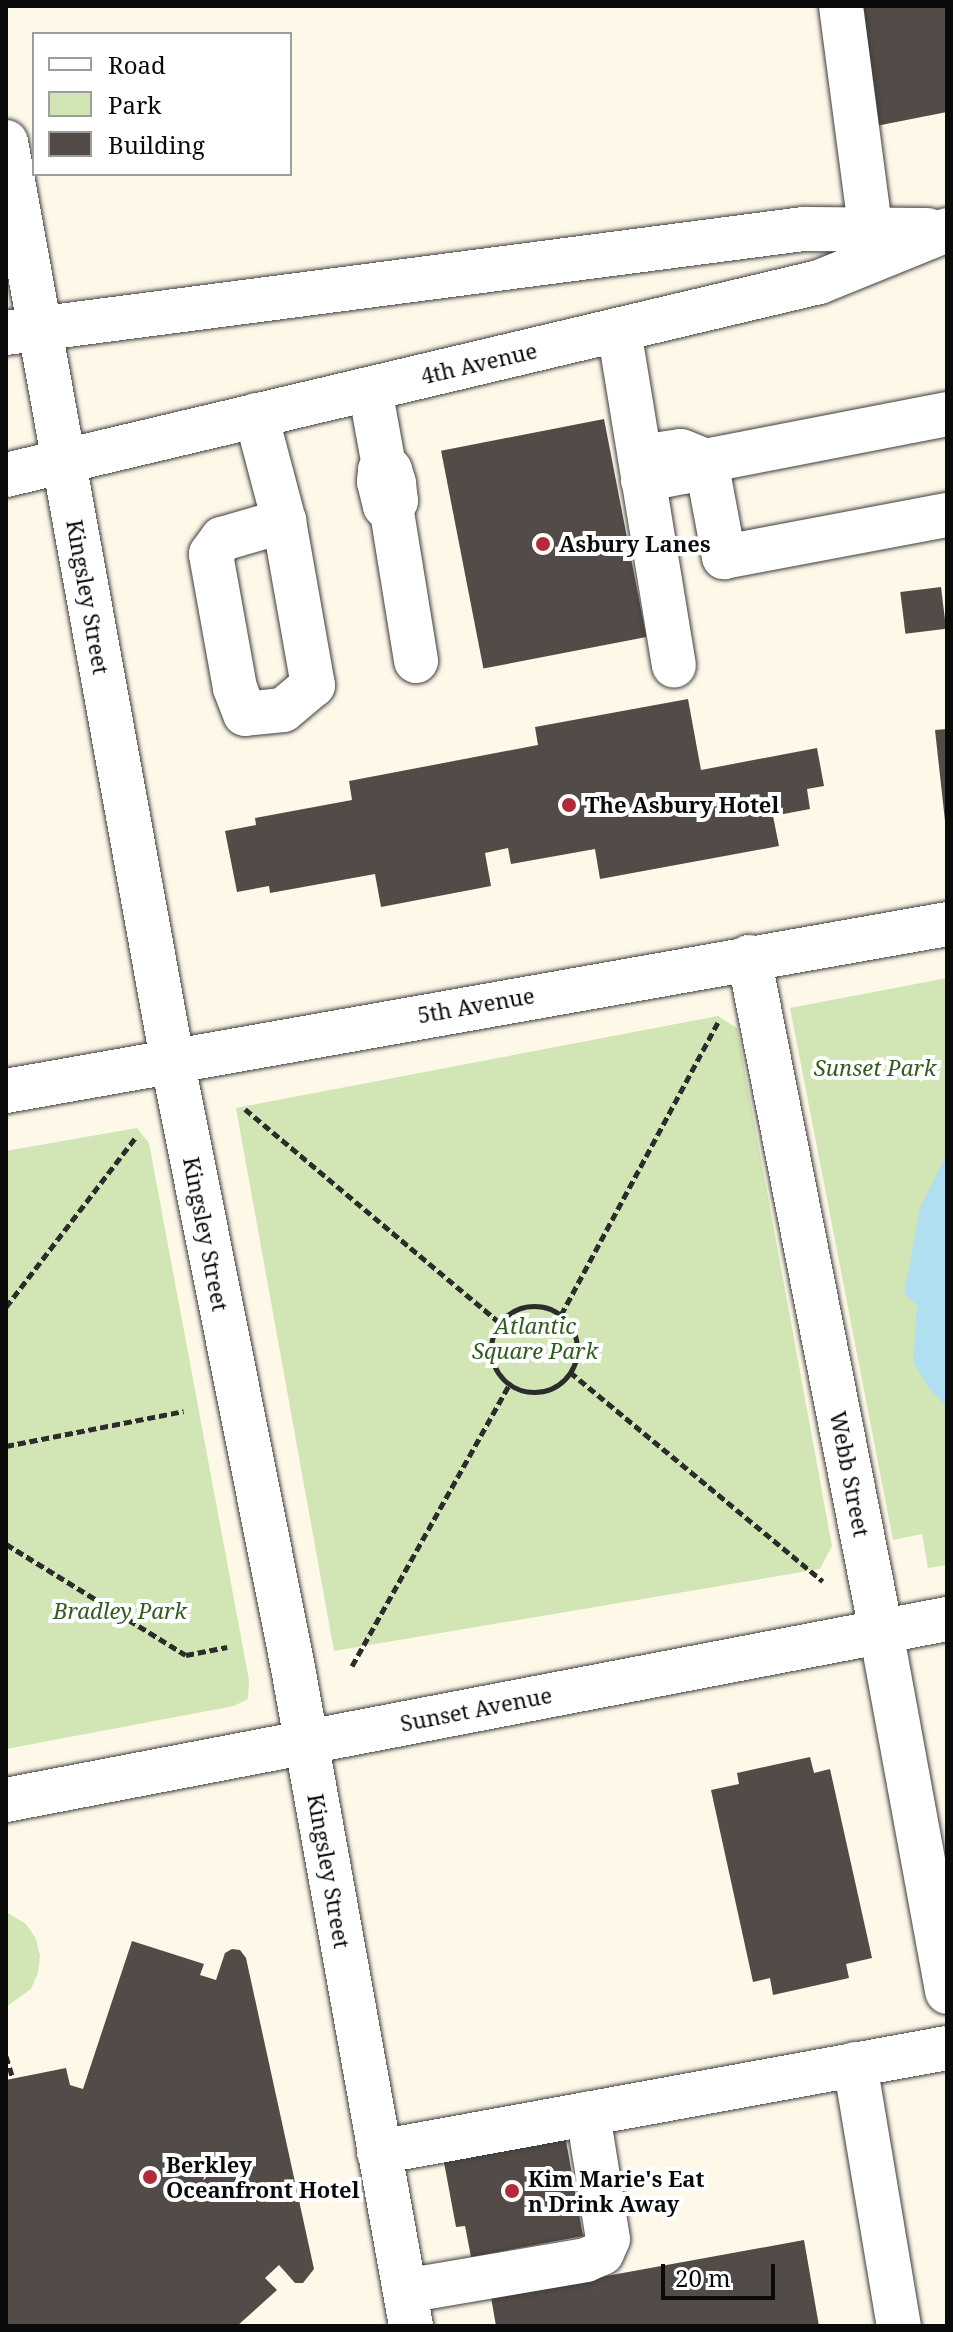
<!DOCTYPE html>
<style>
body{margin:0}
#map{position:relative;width:953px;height:2332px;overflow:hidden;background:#fef8e9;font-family:"Noto Serif",serif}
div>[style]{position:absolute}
.green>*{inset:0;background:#d2e5b5}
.water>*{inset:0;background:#b1dff2}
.building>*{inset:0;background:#524b47;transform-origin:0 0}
.path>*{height:5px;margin-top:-2.5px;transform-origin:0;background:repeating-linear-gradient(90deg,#2c2c2c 0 8px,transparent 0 12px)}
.path>.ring{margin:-2.5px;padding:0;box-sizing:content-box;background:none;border:5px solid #2c2c2c;border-radius:50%}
.roads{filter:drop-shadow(0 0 2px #3d3d3d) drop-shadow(0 0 2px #3d3d3d)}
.minor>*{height:44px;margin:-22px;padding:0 22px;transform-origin:22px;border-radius:22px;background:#fff}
.dots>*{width:22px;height:22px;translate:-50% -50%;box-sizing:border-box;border:4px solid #fff;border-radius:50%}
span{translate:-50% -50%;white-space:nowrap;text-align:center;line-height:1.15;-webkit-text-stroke:8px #fff;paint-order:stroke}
.street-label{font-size:22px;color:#0a0a0a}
.poi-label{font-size:22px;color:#0a0a0a;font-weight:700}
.left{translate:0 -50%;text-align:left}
.park-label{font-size:22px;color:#315d1f;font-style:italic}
.frame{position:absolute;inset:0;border:8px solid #0a0a0a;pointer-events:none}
.legend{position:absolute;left:32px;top:32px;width:260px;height:144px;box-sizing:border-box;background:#fff;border:2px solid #9d9d9d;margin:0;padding:10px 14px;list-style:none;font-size:24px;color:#0a0a0a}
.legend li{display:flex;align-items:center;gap:16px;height:40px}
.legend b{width:40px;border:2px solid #9d9d9d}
.scale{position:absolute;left:661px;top:2264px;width:114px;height:36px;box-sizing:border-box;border:4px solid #0a0a0a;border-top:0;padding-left:10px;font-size:24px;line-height:28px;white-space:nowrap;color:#0a0a0a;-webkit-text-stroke:6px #fff;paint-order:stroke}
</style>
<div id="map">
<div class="green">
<i style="clip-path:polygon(947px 978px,947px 1565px,928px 1568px,922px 1534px,893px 1540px,790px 1008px)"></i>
<i style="clip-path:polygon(718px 1016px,737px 1028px,832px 1546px,820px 1569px,334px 1651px,236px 1108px)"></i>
<i style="clip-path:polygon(137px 1128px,149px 1143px,249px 1680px,248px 1699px,234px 1706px,6px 1749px,6px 1151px)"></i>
<i style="clip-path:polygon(6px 1912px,26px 1924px,36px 1939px,40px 1956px,38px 1973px,31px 1989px,6px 2007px)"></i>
</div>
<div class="water">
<i style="clip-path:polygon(947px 1153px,947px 1407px,929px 1389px,913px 1361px,917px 1305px,904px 1294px,920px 1208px)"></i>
</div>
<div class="building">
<i style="clip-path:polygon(851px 6px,947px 6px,947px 112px,876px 126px)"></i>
<i style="left:604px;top:419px;width:222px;height:166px;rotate:79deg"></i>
<i style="left:941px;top:587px;width:42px;height:41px;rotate:83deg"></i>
<i style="clip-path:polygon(688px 699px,701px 770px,817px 748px,824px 786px,807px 789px,810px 809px,773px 816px,779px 846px,600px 879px,595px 849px,511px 864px,508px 848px,485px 853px,491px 886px,381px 907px,375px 874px,270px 893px,269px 886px,237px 892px,225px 831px,256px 825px,255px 818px,352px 800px,349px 781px,538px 745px,535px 727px)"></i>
<i style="clip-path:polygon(947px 729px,947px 821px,945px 821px,935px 730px)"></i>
<i style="clip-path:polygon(810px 1757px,814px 1773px,830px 1769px,872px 1958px,846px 1964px,849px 1978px,773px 1995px,770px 1978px,753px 1982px,711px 1790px,739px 1784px,737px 1773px)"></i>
<i style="clip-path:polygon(132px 1941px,204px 1964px,200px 1975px,216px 1980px,225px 1953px,232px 1949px,240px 1950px,246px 1958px,314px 2269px,303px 2283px,295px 2283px,279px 2265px,265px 2278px,277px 2290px,237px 2326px,6px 2326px,6px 2080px,66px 2068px,70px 2085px,83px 2089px)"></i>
<i style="clip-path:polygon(565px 2135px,583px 2236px,471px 2257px,465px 2226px,456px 2227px,443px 2157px)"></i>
<i style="clip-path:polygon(804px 2240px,819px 2326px,496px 2326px,491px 2297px)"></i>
</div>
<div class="path">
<i style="left:245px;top:1109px;width:331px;rotate:40deg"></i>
<i class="ring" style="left:491px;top:1306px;width:81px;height:81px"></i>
<i style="left:6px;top:1307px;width:213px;rotate:-52.6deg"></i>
<i style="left:561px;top:1315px;width:332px;rotate:-61.8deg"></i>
<i style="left:570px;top:1372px;width:328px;rotate:39.6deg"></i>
<i style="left:6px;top:1446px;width:181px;rotate:-11.1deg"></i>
<i style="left:6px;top:1544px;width:211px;rotate:31.7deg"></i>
<i style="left:186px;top:1655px;width:42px;rotate:-11deg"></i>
<i style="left:352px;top:1666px;width:322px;rotate:-60.8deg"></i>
<i style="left:6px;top:2056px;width:24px;rotate:73deg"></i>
</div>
<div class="roads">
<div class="minor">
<i style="left:841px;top:6px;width:253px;rotate:82.5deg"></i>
<i style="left:6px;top:142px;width:932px;rotate:79.74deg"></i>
<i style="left:172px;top:1059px;width:621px;rotate:78.76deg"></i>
<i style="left:293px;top:1668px;width:668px;rotate:79.83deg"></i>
<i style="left:619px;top:330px;width:340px;rotate:80.7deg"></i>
<i style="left:6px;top:333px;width:805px;rotate:-7.43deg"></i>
<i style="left:804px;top:229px;width:124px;rotate:0.5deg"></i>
<i style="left:370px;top:389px;width:78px;rotate:79.7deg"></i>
<i style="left:947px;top:414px;width:246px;rotate:169deg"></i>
<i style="left:706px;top:461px;width:98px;rotate:79.4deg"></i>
<i style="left:724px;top:557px;width:227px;rotate:-10.7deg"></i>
<i style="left:256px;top:415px;width:110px;rotate:75.2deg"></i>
<i style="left:284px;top:521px;width:167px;rotate:80deg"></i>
<i style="left:313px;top:685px;width:39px;rotate:140deg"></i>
<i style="left:283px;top:710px;width:38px;rotate:174deg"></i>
<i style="left:245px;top:714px;width:28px;rotate:-111deg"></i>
<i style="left:235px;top:688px;width:136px;rotate:-100.2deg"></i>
<i style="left:211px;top:554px;width:19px;rotate:-54deg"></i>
<i style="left:222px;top:539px;width:65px;rotate:-16.2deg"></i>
<i style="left:640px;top:457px;width:41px;rotate:-8.3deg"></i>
<i style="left:681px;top:451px;width:27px;rotate:22deg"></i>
<i style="left:706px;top:461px;width:25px;rotate:154deg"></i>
<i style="left:683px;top:472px;width:41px;rotate:168.7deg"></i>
<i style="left:6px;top:475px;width:836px;rotate:-13.35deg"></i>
<i style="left:819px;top:282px;width:138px;rotate:-22.1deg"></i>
<i style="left:391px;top:506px;width:6px;rotate:180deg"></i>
<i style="left:385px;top:506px;width:25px;rotate:-104deg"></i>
<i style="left:379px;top:482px;width:12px;rotate:-85deg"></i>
<i style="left:380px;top:470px;width:6px;rotate:-45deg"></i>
<i style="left:384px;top:466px;width:7px;rotate:34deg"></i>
<i style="left:390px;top:470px;width:14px;rotate:73deg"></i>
<i style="left:394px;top:483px;width:18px;rotate:84deg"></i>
<i style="left:396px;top:501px;width:7px;rotate:135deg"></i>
<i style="left:391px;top:506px;width:157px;rotate:80.8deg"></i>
<i style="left:749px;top:957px;width:687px;rotate:78.92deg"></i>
<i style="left:881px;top:1631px;width:367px;rotate:79.6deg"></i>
<i style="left:6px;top:1091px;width:956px;rotate:-10.06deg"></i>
<i style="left:6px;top:1800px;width:958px;rotate:-10.89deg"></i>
<i style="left:855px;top:2064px;width:266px;rotate:80.5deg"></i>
<i style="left:379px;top:2152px;width:577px;rotate:-10.38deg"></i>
<i style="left:405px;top:2291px;width:184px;rotate:-9.7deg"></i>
<i style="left:586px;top:2260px;width:17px;rotate:-24deg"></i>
<i style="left:602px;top:2253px;width:15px;rotate:-67deg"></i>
<i style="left:608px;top:2239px;width:127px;rotate:-99.1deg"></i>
</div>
</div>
<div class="dots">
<i style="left:543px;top:544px;background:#b12b3d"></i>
<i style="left:569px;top:805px;background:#b12b3d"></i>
<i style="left:150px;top:2177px;background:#b12b3d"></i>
<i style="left:512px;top:2191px;background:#b12b3d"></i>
</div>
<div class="street-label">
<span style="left:479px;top:363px;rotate:-13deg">4th Avenue</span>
<span style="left:88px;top:597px;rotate:80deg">Kingsley Street</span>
<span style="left:476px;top:1005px;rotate:-10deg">5th Avenue</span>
<span style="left:206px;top:1234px;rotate:79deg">Kingsley Street</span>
<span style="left:850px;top:1474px;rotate:79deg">Webb Street</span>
<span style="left:476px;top:1709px;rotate:-11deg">Sunset Avenue</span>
<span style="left:329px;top:1871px;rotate:80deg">Kingsley Street</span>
</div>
<div class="poi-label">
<span class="left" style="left:559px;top:544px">Asbury Lanes</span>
<span class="left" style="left:585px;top:805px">The Asbury Hotel</span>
<span class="left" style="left:166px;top:2177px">Berkley<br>Oceanfront Hotel</span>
<span class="left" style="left:528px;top:2191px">Kim Marie's Eat<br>n Drink Away</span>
</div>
<div class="park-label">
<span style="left:875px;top:1068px">Sunset Park</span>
<span style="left:535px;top:1338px">Atlantic<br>Square Park</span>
<span style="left:120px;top:1611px">Bradley Park</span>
</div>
<div class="frame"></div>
<ul class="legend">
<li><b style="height:10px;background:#fff"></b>Road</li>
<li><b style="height:22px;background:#d2e5b5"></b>Park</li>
<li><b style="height:22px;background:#524b47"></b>Building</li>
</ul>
<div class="scale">20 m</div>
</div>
